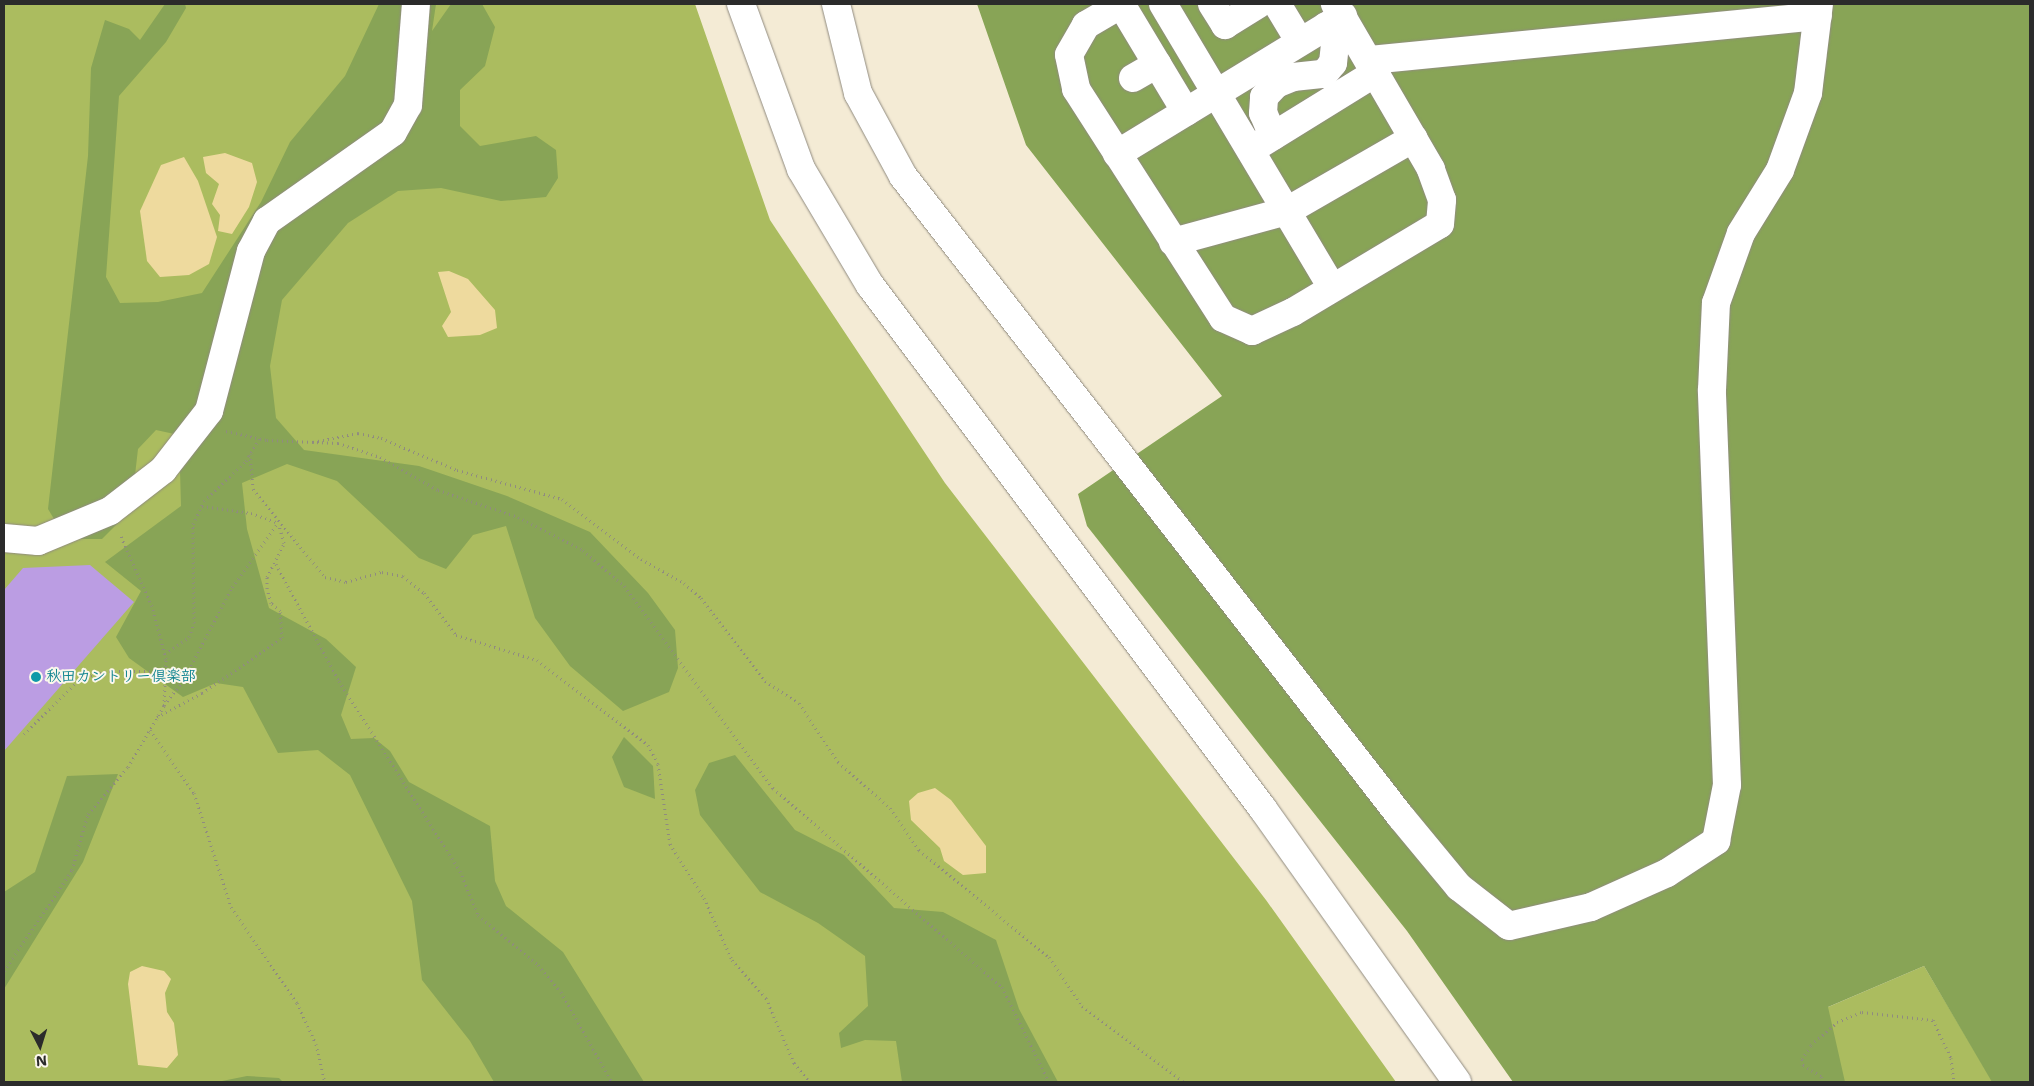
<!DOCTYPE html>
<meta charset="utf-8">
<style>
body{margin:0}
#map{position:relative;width:2034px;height:1086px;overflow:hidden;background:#f4ebd5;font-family:"Shantell Sans","Klee One",sans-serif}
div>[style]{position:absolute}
.green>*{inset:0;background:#abbc5f}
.forest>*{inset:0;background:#88a456}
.sand>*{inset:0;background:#eeda9e}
.building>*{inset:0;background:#bb9de3}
.path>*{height:3px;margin-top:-1.5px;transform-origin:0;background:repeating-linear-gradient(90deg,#908b80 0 1px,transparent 0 5px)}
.roads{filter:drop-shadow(0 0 1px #908b80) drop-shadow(0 0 1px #908b80)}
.minor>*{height:28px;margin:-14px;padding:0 14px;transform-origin:14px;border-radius:14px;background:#fff}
.dots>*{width:14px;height:14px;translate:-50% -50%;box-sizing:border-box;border:2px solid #fbf7ec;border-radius:50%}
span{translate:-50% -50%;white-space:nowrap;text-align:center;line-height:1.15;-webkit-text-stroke:4px #fbf7ec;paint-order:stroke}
.culture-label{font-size:15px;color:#0d838f;font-weight:700}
.left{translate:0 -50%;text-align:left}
.frame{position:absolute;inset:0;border:5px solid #2b2b2b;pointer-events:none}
.north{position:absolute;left:15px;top:1021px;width:50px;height:50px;-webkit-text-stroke:4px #fbf7ec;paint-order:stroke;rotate:175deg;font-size:14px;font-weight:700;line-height:20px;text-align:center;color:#2b2b2b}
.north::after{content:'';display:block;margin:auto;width:18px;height:22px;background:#2b2b2b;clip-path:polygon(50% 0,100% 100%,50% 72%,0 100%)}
</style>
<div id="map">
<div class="green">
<i style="clip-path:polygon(4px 4px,695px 4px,770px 220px,945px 483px,1266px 900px,1396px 1082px,4px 1082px)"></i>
<i style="clip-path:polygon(1924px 966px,1993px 1082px,1686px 1082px,1688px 1067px)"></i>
</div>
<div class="forest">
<i style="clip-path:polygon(165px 4px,185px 4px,186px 8px,166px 42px,119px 96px,106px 277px,120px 303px,158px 302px,202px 293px,261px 202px,290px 142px,345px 76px,379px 4px,436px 4px,432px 31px,451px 4px,482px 4px,495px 27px,485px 66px,460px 90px,460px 126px,480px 146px,536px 136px,556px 150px,558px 178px,546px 197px,501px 201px,441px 188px,398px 191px,348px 223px,282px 300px,270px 366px,276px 418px,304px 450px,419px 466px,507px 496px,590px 532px,648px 593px,675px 630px,678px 668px,669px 692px,623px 711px,570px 666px,535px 618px,506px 526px,473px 535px,446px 569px,419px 558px,337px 481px,287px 464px,242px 483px,247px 529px,269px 608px,326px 639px,356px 667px,341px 715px,351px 739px,374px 738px,390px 751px,409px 782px,490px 826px,495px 881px,506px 906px,563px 952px,644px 1082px,494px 1082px,470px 1041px,422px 980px,412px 901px,350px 775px,318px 750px,278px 753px,243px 687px,216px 683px,183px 697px,129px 658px,116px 637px,141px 591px,105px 562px,181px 506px,179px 435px,156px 430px,138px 449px,131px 510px,102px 539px,66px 539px,48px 509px,88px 156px,91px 68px,105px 20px,129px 29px,140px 40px)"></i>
<i style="clip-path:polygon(977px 4px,2030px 4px,2030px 1082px,1992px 1082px,1924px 966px,1828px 1007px,1845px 1082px,1513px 1082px,1407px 931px,1087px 526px,1078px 494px,1222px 396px,1026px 145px)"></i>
<i style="clip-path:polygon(624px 737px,653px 766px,655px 799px,624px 787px,612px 757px)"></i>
<i style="clip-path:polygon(735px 755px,795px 830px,844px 855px,894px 908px,943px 912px,996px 940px,1019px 1009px,1058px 1082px,902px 1082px,896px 1041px,865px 1040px,841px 1048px,839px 1033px,868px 1006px,865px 956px,818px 923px,760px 892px,700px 815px,695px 790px,709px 763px)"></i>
<i style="clip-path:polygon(118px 774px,83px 862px,4px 989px,4px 892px,35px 872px,67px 776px)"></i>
<i style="clip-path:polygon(247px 1076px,279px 1078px,283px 1082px,217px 1082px)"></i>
</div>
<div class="sand">
<i style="clip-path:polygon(225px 153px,252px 163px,257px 182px,249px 207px,232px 234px,218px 231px,220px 215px,212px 204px,219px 184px,206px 173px,203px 157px)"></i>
<i style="clip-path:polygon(184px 157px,198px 181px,217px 237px,209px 264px,189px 275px,160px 277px,147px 261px,140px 211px,161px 165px)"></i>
<i style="clip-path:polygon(449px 271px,468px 279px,495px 310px,497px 328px,480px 335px,448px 337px,442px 326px,451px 312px,438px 272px)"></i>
<i style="clip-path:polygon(935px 788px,951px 800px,986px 846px,986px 873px,963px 875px,944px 861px,940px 848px,911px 820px,909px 801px,918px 793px)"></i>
<i style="clip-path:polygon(142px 966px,164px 971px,171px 979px,165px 993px,167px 1012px,174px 1023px,178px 1055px,167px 1068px,138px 1065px,128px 984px,130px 972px)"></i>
</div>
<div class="building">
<i style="clip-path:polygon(90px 565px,134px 602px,4px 751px,4px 590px,23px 568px)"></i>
</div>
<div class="path">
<i style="left:226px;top:431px;width:42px;rotate:12.4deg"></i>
<i style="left:267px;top:440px;width:71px;rotate:2.4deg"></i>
<i style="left:338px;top:443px;width:44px;rotate:18.4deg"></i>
<i style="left:380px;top:457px;width:67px;rotate:29.6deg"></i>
<i style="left:438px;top:490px;width:84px;rotate:18.6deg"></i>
<i style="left:518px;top:517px;width:73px;rotate:26.9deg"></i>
<i style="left:583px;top:550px;width:55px;rotate:41.3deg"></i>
<i style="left:624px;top:586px;width:251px;rotate:53.6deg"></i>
<i style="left:773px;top:788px;width:303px;rotate:41deg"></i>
<i style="left:1002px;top:987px;width:106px;rotate:63.7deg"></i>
<i style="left:313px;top:442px;width:46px;rotate:-11.3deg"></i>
<i style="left:358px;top:433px;width:24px;rotate:12deg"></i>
<i style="left:381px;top:438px;width:82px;rotate:22.8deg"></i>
<i style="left:457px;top:470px;width:109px;rotate:15.4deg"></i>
<i style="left:562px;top:499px;width:99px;rotate:37.2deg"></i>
<i style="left:641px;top:559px;width:49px;rotate:29.2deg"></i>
<i style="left:684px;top:583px;width:23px;rotate:41deg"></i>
<i style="left:701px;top:598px;width:105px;rotate:52.4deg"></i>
<i style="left:765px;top:681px;width:40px;rotate:32.9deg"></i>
<i style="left:799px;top:703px;width:71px;rotate:56.5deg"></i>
<i style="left:838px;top:762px;width:69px;rotate:41.5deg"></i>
<i style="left:890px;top:808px;width:51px;rotate:55.4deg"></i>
<i style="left:919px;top:850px;width:168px;rotate:39.5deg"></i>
<i style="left:1049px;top:957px;width:59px;rotate:56deg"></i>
<i style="left:1082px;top:1006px;width:127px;rotate:36.7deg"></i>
<i style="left:250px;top:454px;width:35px;rotate:85deg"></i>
<i style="left:253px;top:489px;width:114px;rotate:50.7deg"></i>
<i style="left:325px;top:577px;width:22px;rotate:13deg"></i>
<i style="left:346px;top:582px;width:37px;rotate:-16deg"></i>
<i style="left:382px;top:572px;width:21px;rotate:11deg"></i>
<i style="left:403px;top:576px;width:27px;rotate:39deg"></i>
<i style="left:424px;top:593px;width:53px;rotate:52.7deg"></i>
<i style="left:456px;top:635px;width:85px;rotate:17.2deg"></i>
<i style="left:537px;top:660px;width:140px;rotate:37.4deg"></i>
<i style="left:648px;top:745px;width:21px;rotate:62deg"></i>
<i style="left:658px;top:764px;width:81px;rotate:81.5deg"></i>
<i style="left:670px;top:844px;width:64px;rotate:57.8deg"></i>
<i style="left:704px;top:898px;width:68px;rotate:65.7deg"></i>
<i style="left:732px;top:960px;width:51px;rotate:48.2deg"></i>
<i style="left:766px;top:998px;width:71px;rotate:66.7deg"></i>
<i style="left:794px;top:1063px;width:25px;rotate:50deg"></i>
<i style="left:202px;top:506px;width:49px;rotate:8.1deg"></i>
<i style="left:251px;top:513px;width:29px;rotate:20deg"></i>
<i style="left:276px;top:564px;width:133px;rotate:61.7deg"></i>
<i style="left:339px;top:681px;width:225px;rotate:57.5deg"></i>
<i style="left:460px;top:871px;width:48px;rotate:67.8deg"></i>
<i style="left:478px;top:915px;width:78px;rotate:39.8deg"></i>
<i style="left:538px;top:965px;width:35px;rotate:50deg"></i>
<i style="left:561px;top:992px;width:103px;rotate:60.5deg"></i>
<i style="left:165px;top:654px;width:29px;rotate:-35deg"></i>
<i style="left:189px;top:637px;width:15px;rotate:-70deg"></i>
<i style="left:194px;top:623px;width:99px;rotate:-90.6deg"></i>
<i style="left:193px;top:524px;width:25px;rotate:-64deg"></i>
<i style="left:204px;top:501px;width:58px;rotate:-43.6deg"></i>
<i style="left:246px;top:461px;width:27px;rotate:-59deg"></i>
<i style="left:164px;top:705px;width:33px;rotate:-52deg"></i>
<i style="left:184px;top:679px;width:104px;rotate:-62.4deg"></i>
<i style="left:232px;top:587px;width:79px;rotate:-54.3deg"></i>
<i style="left:157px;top:717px;width:51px;rotate:-28.1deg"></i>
<i style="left:202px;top:693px;width:97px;rotate:-34.5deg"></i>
<i style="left:282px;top:638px;width:27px;rotate:-94deg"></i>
<i style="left:280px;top:611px;width:12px;rotate:-138deg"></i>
<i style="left:271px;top:603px;width:16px;rotate:-105deg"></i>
<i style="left:267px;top:588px;width:11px;rotate:-90deg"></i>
<i style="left:267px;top:577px;width:38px;rotate:-63deg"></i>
<i style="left:284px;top:543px;width:18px;rotate:-106deg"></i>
<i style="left:150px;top:730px;width:77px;rotate:55.1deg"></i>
<i style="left:194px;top:793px;width:120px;rotate:72deg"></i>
<i style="left:231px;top:907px;width:116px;rotate:55.5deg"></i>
<i style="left:297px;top:1003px;width:45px;rotate:65.1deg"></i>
<i style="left:316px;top:1044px;width:39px;rotate:77deg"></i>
<i style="left:24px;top:734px;width:80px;rotate:-44.5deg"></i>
<i style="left:81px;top:678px;width:29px;rotate:-14deg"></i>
<i style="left:109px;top:671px;width:57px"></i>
<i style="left:4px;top:971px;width:122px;rotate:-56deg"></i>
<i style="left:72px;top:870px;width:58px;rotate:-74.1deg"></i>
<i style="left:88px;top:814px;width:62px;rotate:-49.6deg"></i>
<i style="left:128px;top:767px;width:71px;rotate:-59.5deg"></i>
<i style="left:164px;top:706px;width:47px;rotate:-87.6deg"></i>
<i style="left:166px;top:659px;width:55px;rotate:-104.8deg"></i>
<i style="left:152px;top:606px;width:79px;rotate:-114deg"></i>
<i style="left:1824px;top:1082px;width:7px;rotate:-117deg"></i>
<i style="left:1821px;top:1076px;width:21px;rotate:-149deg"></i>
<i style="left:1803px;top:1065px;width:6px;rotate:-99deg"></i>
<i style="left:1802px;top:1059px;width:17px;rotate:-57deg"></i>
<i style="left:1811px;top:1045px;width:35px;rotate:-41deg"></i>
<i style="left:1837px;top:1022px;width:27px;rotate:-22deg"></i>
<i style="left:1862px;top:1012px;width:71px;rotate:6.4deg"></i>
<i style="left:1933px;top:1020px;width:42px;rotate:64.7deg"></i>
<i style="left:1951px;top:1058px;width:24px;rotate:83deg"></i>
</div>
<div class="roads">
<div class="minor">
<i style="left:741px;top:4px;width:176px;rotate:70deg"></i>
<i style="left:801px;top:169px;width:135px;rotate:59.3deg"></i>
<i style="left:870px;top:285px;width:655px;rotate:53.13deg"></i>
<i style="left:1263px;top:809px;width:335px;rotate:54.6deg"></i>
<i style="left:836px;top:4px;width:92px;rotate:76.1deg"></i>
<i style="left:858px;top:93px;width:94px;rotate:61.5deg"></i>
<i style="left:903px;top:176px;width:812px;rotate:52.16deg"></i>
<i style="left:1401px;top:817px;width:91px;rotate:50.4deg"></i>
<i style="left:1459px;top:887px;width:63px;rotate:38deg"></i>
<i style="left:1509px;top:926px;width:84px;rotate:-13deg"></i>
<i style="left:1591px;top:907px;width:83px;rotate:-24.1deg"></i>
<i style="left:1667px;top:873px;width:59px;rotate:-33.1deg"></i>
<i style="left:1716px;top:841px;width:57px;rotate:-78.9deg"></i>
<i style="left:1727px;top:785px;width:395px;rotate:-92.2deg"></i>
<i style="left:1712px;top:390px;width:87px;rotate:-87.4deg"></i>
<i style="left:1716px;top:303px;width:74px;rotate:-70.3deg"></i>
<i style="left:1741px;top:233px;width:74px;rotate:-58.2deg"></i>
<i style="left:1780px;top:170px;width:82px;rotate:-70deg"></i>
<i style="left:1808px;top:93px;width:90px;rotate:-83deg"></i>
<i style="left:1121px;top:4px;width:126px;rotate:59deg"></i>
<i style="left:1122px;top:4px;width:42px;rotate:149.7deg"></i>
<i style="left:1086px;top:25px;width:34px;rotate:120deg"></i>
<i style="left:1069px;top:55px;width:35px;rotate:78deg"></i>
<i style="left:1076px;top:89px;width:272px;rotate:57.3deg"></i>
<i style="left:1223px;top:318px;width:32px;rotate:24deg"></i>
<i style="left:1252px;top:331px;width:45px;rotate:-24.9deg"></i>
<i style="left:1293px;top:312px;width:171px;rotate:-30.9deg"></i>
<i style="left:1440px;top:224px;width:24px;rotate:-85deg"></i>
<i style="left:1442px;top:200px;width:33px;rotate:-110deg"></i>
<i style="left:1431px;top:169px;width:191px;rotate:-120.2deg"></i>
<i style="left:1163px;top:4px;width:330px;rotate:59.2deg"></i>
<i style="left:1212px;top:4px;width:25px;rotate:58deg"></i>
<i style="left:1225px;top:25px;width:39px;rotate:-32deg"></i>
<i style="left:1277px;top:4px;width:44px;rotate:58.8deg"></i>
<i style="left:1370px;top:60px;width:450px;rotate:-5.6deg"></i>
<i style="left:1133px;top:78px;width:28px;rotate:-30deg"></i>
<i style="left:1273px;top:136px;width:25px;rotate:-113deg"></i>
<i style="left:1263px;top:113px;width:16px;rotate:-86deg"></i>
<i style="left:1264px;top:97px;width:18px;rotate:-47deg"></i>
<i style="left:1276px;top:84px;width:18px;rotate:-22deg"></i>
<i style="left:1293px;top:77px;width:31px;rotate:-6deg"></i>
<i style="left:1324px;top:74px;width:14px;rotate:-51deg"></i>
<i style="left:1333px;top:63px;width:20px;rotate:-84deg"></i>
<i style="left:1335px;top:43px;width:19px;rotate:-118deg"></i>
<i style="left:1257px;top:146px;width:141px;rotate:-31.7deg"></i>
<i style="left:1117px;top:154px;width:265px;rotate:-31.4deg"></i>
<i style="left:1173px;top:242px;width:118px;rotate:-15.2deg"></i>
<i style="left:1287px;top:211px;width:146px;rotate:-29.9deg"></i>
<i style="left:4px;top:538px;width:34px;rotate:5deg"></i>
<i style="left:38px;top:541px;width:78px;rotate:-22.6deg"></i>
<i style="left:110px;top:511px;width:67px;rotate:-37.7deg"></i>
<i style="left:163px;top:470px;width:75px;rotate:-52.1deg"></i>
<i style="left:209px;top:411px;width:165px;rotate:-75.3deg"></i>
<i style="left:251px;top:251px;width:34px;rotate:-62deg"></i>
<i style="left:267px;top:221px;width:154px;rotate:-35.2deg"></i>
<i style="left:393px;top:132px;width:31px;rotate:-61deg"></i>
<i style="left:408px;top:105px;width:101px;rotate:-85.5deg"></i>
</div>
</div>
<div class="dots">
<i style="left:36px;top:677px;background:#0f9aa8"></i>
</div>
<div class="culture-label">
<span class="left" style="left:46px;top:677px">秋田カントリー倶楽部</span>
</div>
<div class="frame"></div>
<div class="north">N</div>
</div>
